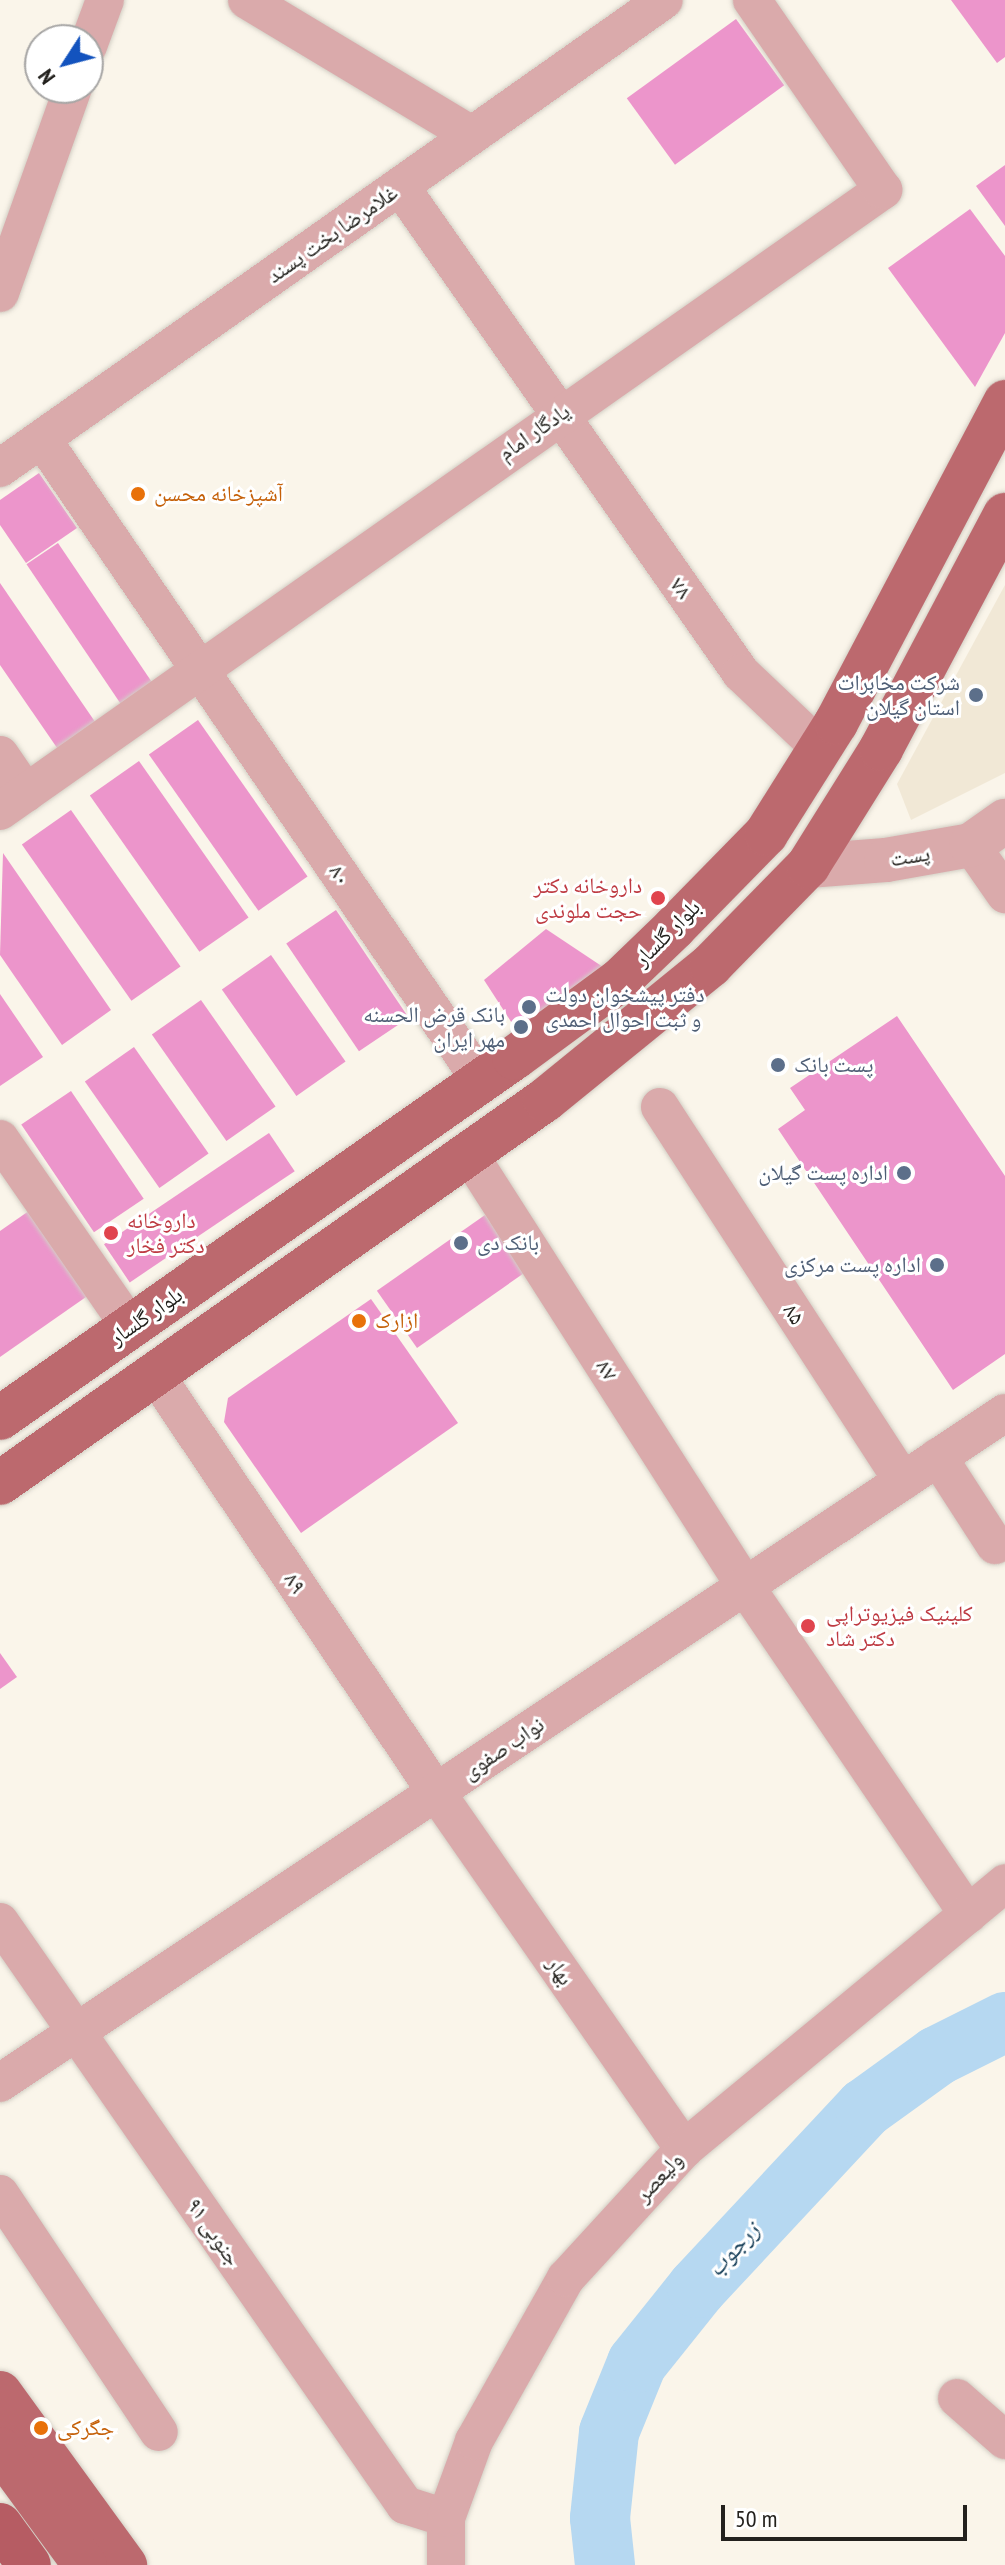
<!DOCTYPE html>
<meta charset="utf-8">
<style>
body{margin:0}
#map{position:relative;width:1005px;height:2565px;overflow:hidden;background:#faf5ea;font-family:"PT Sans Narrow","Noto Naskh Arabic",sans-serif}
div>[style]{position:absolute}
.built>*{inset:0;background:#f1e8d6}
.river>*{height:60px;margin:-30px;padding:0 30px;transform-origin:30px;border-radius:30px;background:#b6d8f1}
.building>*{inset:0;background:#ec95cb;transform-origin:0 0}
.roads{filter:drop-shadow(0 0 2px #d3cfc5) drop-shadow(0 0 2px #d3cfc5)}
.minor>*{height:38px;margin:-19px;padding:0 19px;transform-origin:19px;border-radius:19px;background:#daaaab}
.tertiary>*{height:44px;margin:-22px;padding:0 22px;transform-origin:22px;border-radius:22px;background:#daaaab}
.primary>*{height:44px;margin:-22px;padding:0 22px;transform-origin:22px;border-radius:22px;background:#bc696e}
.trunk>*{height:44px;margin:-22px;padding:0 22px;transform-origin:22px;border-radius:22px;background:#b65c63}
.dots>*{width:22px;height:22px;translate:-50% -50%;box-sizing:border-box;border:4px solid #fff;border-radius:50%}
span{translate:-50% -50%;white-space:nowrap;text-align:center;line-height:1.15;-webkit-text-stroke:6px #fff;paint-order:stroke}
.street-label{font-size:22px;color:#23211d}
.food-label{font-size:22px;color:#c56008}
.left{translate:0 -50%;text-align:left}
.service-label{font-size:22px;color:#4e5e75}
.right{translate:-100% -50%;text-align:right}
.health-label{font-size:22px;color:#be3a42}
.water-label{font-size:24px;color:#1d445d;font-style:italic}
.north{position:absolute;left:24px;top:24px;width:80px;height:80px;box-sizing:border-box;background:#fff;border:2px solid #a7a6a5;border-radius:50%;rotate:234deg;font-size:22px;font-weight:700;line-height:32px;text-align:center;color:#23211d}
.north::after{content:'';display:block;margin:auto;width:28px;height:36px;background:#1353be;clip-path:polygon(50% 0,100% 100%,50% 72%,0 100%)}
.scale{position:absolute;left:721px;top:2505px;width:246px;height:36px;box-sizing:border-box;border:4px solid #23211d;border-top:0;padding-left:10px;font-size:24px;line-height:28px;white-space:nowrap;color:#23211d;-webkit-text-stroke:6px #fff;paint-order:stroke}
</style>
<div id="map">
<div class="built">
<i style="clip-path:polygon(1005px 585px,1005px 773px,911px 820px,897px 784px)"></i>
</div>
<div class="river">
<i style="left:605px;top:2565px;width:47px;rotate:-96.1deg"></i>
<i style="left:600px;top:2518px;width:86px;rotate:-84deg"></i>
<i style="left:609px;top:2432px;width:74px;rotate:-67.9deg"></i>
<i style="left:637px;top:2363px;width:96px;rotate:-51.3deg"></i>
<i style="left:697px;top:2288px;width:246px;rotate:-47deg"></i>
<i style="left:865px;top:2108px;width:89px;rotate:-35.8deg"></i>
<i style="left:937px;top:2056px;width:76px;rotate:-26.6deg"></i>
</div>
<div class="building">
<i style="clip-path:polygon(951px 0,1005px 0,1005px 57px,997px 63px)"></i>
<i style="left:736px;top:19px;width:82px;height:135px;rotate:54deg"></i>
<i style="clip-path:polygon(1005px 165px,1005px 226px,976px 186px)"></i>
<i style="clip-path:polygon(970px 209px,1005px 256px,1005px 333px,975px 387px,888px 268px)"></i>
<i style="clip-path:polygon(39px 473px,77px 528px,26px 563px,0 525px,0 500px)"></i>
<i style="left:58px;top:543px;width:178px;height:38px;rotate:56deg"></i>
<i style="clip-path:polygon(0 583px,102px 732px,64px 758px,0 665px)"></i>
<i style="left:198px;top:720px;width:191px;height:60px;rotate:55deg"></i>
<i style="left:139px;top:761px;width:191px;height:60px;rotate:55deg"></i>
<i style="left:71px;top:810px;width:191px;height:60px;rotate:55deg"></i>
<i style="clip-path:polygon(3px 853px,111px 1010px,62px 1045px,0 955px)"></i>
<i style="left:336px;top:910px;width:130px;height:60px;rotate:56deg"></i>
<i style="clip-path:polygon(546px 929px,606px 969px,519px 1034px,484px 980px)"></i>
<i style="left:271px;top:955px;width:130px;height:60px;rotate:55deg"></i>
<i style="clip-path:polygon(0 994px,43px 1057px,0 1086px)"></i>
<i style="left:201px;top:1000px;width:130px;height:60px;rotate:55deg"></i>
<i style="clip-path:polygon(897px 1016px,1005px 1176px,1005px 1354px,953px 1390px,778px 1129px,805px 1110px,790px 1088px)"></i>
<i style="left:134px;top:1047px;width:130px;height:60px;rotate:55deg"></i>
<i style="left:71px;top:1091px;width:130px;height:60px;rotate:56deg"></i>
<i style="left:269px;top:1133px;width:46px;height:199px;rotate:56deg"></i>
<i style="clip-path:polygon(36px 1206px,96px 1290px,0 1357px,0 1231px)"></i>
<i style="left:485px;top:1215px;width:70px;height:132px;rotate:55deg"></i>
<i style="clip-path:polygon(371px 1299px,458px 1423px,301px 1533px,224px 1422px,228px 1398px)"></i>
<i style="clip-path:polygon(0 1653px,17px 1677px,0 1689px)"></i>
</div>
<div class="roads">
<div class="minor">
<i style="left:247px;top:0;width:262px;rotate:31deg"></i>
<i style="left:88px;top:46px;width:49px;rotate:-69.7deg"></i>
<i style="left:400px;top:186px;width:595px;rotate:55deg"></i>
<i style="left:741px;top:673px;width:109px;rotate:43.5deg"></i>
<i style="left:0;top:293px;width:218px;rotate:-70.4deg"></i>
<i style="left:42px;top:439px;width:778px;rotate:55.64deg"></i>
<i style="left:0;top:468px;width:812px;rotate:-35.18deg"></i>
<i style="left:0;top:755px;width:46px;rotate:55.6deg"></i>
<i style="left:0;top:811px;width:1080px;rotate:-35.12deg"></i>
<i style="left:883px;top:190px;width:231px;rotate:-124.6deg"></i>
<i style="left:971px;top:845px;width:60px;rotate:55.2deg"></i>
<i style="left:660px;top:1107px;width:446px;rotate:57deg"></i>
<i style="left:0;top:1139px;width:229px;rotate:55.3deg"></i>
<i style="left:469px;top:1154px;width:513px;rotate:57.43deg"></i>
<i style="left:745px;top:1586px;width:397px;rotate:55.8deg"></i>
<i style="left:155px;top:1374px;width:504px;rotate:56.09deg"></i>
<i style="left:436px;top:1792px;width:435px;rotate:55.2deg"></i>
<i style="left:938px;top:1457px;width:105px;rotate:57.1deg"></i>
<i style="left:0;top:1922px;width:710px;rotate:55.21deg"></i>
<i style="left:405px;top:2505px;width:43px;rotate:17.6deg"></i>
<i style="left:0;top:2083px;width:1208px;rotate:-33.69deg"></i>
<i style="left:0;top:2194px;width:286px;rotate:56.3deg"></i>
<i style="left:957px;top:2398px;width:64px;rotate:41.2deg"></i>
<i style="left:446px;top:2565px;width:47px;rotate:-90deg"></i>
<i style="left:446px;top:2518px;width:82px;rotate:-70deg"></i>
<i style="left:474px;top:2441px;width:187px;rotate:-60.6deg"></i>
<i style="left:566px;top:2278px;width:175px;rotate:-47.5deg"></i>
<i style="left:684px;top:2149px;width:417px;rotate:-39.6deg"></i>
</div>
<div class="tertiary">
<i style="left:808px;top:866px;width:78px;rotate:-4.4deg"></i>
<i style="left:886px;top:860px;width:86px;rotate:-10deg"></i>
<i style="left:971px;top:845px;width:42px;rotate:-35.2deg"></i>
</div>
<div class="primary">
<i style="left:0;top:1418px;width:628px;rotate:-35.01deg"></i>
<i style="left:514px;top:1058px;width:132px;rotate:-36.3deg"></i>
<i style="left:620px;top:980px;width:76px;rotate:-43.9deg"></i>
<i style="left:675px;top:927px;width:130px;rotate:-45.6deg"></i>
<i style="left:766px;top:834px;width:131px;rotate:-57.8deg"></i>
<i style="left:836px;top:723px;width:363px;rotate:-62.2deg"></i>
<i style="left:0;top:1483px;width:666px;rotate:-35.1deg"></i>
<i style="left:545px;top:1100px;width:214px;rotate:-39.1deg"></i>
<i style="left:711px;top:965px;width:139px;rotate:-45.6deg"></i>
<i style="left:808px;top:866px;width:138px;rotate:-58deg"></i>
<i style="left:881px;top:749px;width:265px;rotate:-62.1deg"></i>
<i style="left:0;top:2393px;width:213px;rotate:54deg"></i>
<i style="left:0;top:2449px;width:144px;rotate:53.8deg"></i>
</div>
<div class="trunk">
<i style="left:0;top:2525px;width:49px;rotate:54.1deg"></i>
</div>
</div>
<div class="dots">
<i style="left:138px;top:494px;background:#e8710a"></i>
<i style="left:976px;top:695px;background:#5c6f8a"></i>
<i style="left:658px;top:898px;background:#e0444e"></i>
<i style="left:529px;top:1007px;background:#5c6f8a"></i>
<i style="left:521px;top:1027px;background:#5c6f8a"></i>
<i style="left:778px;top:1065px;background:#5c6f8a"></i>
<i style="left:904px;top:1173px;background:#5c6f8a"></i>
<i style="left:111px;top:1233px;background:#e0444e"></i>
<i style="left:461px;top:1243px;background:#5c6f8a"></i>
<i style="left:937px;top:1265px;background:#5c6f8a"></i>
<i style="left:359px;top:1321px;background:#e8710a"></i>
<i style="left:808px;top:1626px;background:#e0444e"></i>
<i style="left:41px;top:2428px;background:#e8710a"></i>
</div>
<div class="street-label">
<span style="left:332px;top:234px;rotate:-35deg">غلامرضا بخت پسند</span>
<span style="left:534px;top:432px;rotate:-35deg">یادگار امام</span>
<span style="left:681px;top:588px;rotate:54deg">۷۸</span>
<span style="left:910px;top:856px;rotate:-9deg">پست</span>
<span style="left:340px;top:875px;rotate:56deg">۸۰</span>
<span style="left:667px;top:933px;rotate:-45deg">بلوار گلسار</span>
<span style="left:794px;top:1314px;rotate:57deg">۸۵</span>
<span style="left:146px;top:1316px;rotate:-35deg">بلوار گلسار</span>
<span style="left:607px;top:1370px;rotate:57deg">۸۷</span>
<span style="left:295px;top:1583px;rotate:56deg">۸۹</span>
<span style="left:503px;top:1748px;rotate:-34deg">نواب صفوی</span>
<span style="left:560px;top:1971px;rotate:55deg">بهار</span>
<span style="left:659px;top:2177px;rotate:-47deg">ولیعصر</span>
<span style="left:214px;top:2232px;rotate:55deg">۹۱ جنوبی</span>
</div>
<div class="food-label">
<span class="left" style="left:154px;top:494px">آشپزخانه محسن</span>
<span class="left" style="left:375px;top:1321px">ازارک</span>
<span class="left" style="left:57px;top:2428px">جگرکی</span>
</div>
<div class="service-label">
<span class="right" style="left:960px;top:695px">شرکت مخابرات<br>استان گیلان</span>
<span class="left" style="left:545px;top:1007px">دفتر پیشخوان دولت<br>و ثبت احوال احمدی</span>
<span class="right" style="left:505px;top:1027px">بانک قرض الحسنه<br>مهر ایران</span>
<span class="left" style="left:794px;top:1065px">پست بانک</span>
<span class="right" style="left:888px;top:1173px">اداره پست گیلان</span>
<span class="left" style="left:477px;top:1243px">بانک دی</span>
<span class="right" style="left:921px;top:1265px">اداره پست مرکزی</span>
</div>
<div class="health-label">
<span class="right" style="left:642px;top:898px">داروخانه دکتر<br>حجت ملوندی</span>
<span class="left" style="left:127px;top:1233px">داروخانه<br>دکتر فخار</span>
<span class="left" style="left:826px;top:1626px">کلینیک فیزیوتراپی<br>دکتر شاد</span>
</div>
<div class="water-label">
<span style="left:733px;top:2249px;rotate:-47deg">زرجوب</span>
</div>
<div class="north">N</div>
<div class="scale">50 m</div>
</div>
